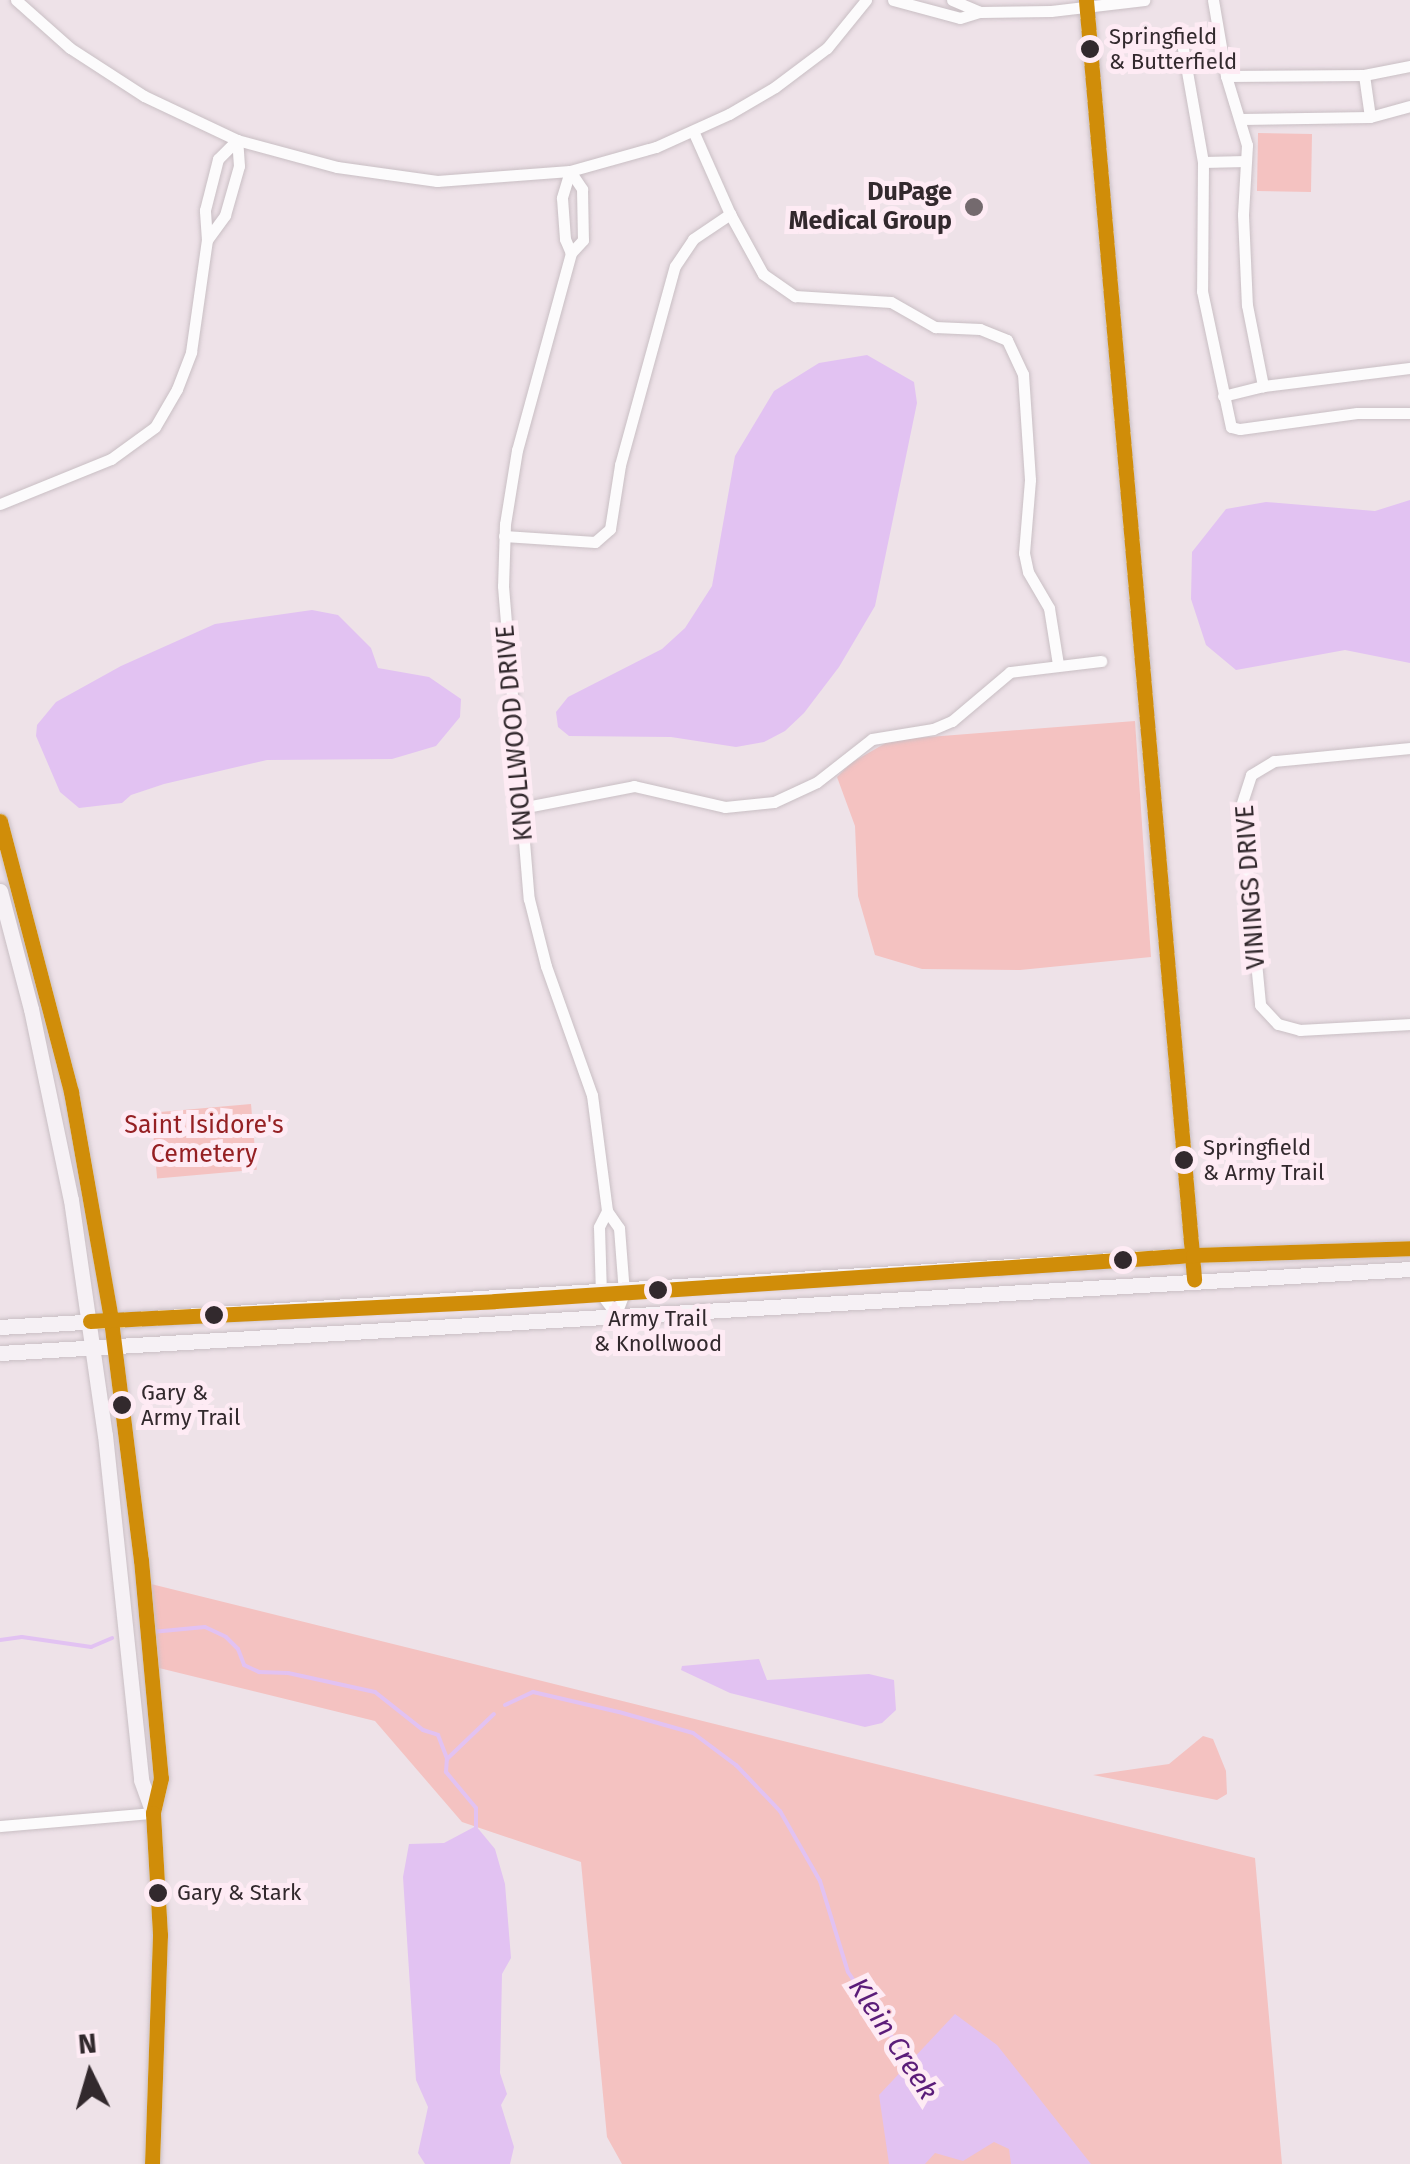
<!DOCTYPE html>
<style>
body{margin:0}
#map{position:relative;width:1410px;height:2164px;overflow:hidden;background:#eee2e8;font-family:"Fira Sans",sans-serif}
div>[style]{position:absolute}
.green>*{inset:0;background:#f4c2c1;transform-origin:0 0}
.water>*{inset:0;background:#e2c2f2}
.stream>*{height:4px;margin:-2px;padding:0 2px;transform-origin:2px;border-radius:2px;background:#e2c2f2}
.roads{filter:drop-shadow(0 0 2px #c9bfc4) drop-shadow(0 0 2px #c9bfc4)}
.street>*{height:11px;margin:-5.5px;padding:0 5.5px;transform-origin:5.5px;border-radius:5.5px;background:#fcfbfc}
.secondary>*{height:15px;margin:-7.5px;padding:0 7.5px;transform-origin:7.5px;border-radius:7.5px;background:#f6f1f5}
.bus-1>*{height:15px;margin:-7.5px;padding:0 7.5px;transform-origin:7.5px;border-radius:7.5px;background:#d08d09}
.dots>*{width:28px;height:28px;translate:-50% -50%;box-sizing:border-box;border:5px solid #feebf4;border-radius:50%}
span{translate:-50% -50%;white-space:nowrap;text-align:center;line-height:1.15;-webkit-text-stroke:10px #feebf4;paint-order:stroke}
.bus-label{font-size:22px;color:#32292d}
.left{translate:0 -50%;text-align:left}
.poi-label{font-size:25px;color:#32292d;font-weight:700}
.right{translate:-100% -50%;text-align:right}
.street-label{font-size:25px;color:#32292d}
.park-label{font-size:25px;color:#952023}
.water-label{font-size:28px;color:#5b1c79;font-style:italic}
.north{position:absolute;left:40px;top:2024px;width:100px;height:100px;-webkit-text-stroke:8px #feebf4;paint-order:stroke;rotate:355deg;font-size:28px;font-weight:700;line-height:40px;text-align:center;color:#32292d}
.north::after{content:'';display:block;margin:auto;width:35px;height:45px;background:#32292d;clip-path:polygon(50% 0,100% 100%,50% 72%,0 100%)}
</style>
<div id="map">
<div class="green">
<i style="left:1312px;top:134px;width:58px;height:54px;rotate:91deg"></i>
<i style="clip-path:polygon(1135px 721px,1151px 957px,1020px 970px,922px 969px,875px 955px,858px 896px,855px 826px,837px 777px,851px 763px,891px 740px)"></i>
<i style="left:251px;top:1104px;width:66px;height:100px;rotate:85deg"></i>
<i style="clip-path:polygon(151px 1584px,1255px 1858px,1282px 2164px,622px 2164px,607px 2137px,581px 1862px,462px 1822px,375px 1721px,159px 1668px)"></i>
<i style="clip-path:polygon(1203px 1736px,1213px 1739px,1226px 1771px,1227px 1794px,1217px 1800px,1093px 1775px,1169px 1764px)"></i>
</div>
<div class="water">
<i style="clip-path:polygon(867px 355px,914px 382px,917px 403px,875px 606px,839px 667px,804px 713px,785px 731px,764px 742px,736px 747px,671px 737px,569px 736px,558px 727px,556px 712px,568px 697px,662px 649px,685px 628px,712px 586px,735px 456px,774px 391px,819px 363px)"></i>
<i style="clip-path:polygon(1410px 500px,1410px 663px,1345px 650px,1236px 670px,1206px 645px,1191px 599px,1192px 552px,1226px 509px,1266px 502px,1375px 511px)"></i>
<i style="clip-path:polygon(312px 610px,338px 615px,371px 648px,378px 668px,429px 677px,461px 699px,460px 717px,436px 746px,392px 759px,267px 760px,164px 784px,131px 795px,122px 803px,79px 808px,60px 792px,36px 736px,37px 725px,56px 702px,121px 666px,215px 624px)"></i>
<i style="clip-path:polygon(759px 1659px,767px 1680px,869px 1674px,894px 1680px,896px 1710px,882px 1723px,865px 1727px,730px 1693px,681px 1670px,682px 1666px)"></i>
<i style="clip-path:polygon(476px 1826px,495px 1849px,505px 1884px,511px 1958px,502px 1974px,500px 2073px,507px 2094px,501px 2105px,514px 2147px,510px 2164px,425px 2164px,418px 2153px,428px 2107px,416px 2080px,403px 1877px,409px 1844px,444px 1843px)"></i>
<i style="clip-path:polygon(955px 2014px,997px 2045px,1091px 2164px,1011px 2164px,1009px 2149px,994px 2142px,963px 2161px,935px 2153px,925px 2164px,889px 2164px,879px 2095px)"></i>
</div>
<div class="stream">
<i style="left:152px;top:1632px;width:53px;rotate:-5.4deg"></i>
<i style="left:205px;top:1627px;width:23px;rotate:25deg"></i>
<i style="left:226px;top:1637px;width:17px;rotate:45deg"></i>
<i style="left:238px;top:1649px;width:17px;rotate:69deg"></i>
<i style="left:244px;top:1665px;width:17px;rotate:25deg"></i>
<i style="left:259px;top:1672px;width:29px;rotate:2deg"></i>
<i style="left:288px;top:1673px;width:89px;rotate:12.3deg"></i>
<i style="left:375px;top:1692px;width:61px;rotate:38.4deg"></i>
<i style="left:423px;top:1730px;width:16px;rotate:18deg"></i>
<i style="left:438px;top:1735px;width:26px;rotate:69deg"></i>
<i style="left:0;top:1640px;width:22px;rotate:-8deg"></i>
<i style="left:22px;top:1637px;width:70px;rotate:8.2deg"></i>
<i style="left:91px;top:1647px;width:23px;rotate:-23deg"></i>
<i style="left:505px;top:1705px;width:31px;rotate:-25deg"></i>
<i style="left:533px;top:1692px;width:88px;rotate:13.1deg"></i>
<i style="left:619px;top:1712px;width:77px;rotate:15.8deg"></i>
<i style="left:693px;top:1733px;width:54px;rotate:36.7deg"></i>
<i style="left:736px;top:1765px;width:64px;rotate:46.3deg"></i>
<i style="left:780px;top:1811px;width:81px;rotate:60.3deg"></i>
<i style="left:820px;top:1881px;width:95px;rotate:72.9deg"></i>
<i style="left:848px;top:1972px;width:111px;rotate:56deg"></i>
<i style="left:476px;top:1827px;width:19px;rotate:-90deg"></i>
<i style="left:476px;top:1808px;width:47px;rotate:-129.8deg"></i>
<i style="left:446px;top:1772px;width:13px;rotate:-86deg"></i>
<i style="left:447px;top:1759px;width:65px;rotate:-43.8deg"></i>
</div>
<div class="roads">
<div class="street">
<i style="left:16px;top:0;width:72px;rotate:41.6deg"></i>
<i style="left:70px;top:48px;width:88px;rotate:33deg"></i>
<i style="left:144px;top:96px;width:103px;rotate:25.3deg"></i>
<i style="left:237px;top:140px;width:104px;rotate:15.1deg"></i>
<i style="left:337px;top:167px;width:101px;rotate:8deg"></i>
<i style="left:437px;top:181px;width:133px;rotate:-4.3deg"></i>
<i style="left:570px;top:171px;width:89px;rotate:-15.6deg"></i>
<i style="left:656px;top:147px;width:80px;rotate:-24.3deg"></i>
<i style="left:729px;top:114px;width:53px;rotate:-30.4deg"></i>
<i style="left:775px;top:87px;width:65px;rotate:-36.9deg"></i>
<i style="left:827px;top:48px;width:62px;rotate:-50.9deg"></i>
<i style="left:893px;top:0;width:69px;rotate:15deg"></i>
<i style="left:960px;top:18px;width:21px;rotate:-17deg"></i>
<i style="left:980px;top:12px;width:71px;rotate:-0.8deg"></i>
<i style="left:1051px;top:11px;width:94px;rotate:-6.7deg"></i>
<i style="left:952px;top:0;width:30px;rotate:23deg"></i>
<i style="left:1213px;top:0;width:77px;rotate:80.3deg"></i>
<i style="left:1226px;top:76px;width:72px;rotate:73.1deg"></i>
<i style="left:1247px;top:145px;width:70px;rotate:93.3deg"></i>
<i style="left:1243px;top:215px;width:90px;rotate:87.5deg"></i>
<i style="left:1247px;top:305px;width:83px;rotate:78.8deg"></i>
<i style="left:1263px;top:386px;width:148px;rotate:-7deg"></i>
<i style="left:1182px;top:43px;width:121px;rotate:80deg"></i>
<i style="left:1364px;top:75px;width:42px;rotate:81.9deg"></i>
<i style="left:1226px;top:76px;width:138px;rotate:-0.4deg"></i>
<i style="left:1364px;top:75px;width:47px;rotate:-11.1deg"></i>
<i style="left:1242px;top:119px;width:128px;rotate:-0.9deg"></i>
<i style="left:1370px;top:117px;width:41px;rotate:-15.4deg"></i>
<i style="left:1246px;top:161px;width:43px;rotate:178.7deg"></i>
<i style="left:1203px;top:162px;width:129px;rotate:90.4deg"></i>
<i style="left:1202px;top:291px;width:139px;rotate:78deg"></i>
<i style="left:1231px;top:427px;width:9px;rotate:13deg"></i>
<i style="left:1240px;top:429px;width:118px;rotate:-7.8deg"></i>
<i style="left:1357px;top:413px;width:53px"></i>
<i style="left:570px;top:171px;width:22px;rotate:56deg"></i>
<i style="left:582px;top:189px;width:51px;rotate:88.9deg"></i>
<i style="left:583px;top:240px;width:18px;rotate:133deg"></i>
<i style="left:571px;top:253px;width:204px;rotate:105.3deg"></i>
<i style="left:517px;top:450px;width:75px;rotate:99.2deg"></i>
<i style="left:505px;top:524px;width:62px;rotate:91.8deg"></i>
<i style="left:503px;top:586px;width:314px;rotate:85.3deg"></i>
<i style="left:529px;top:899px;width:69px;rotate:75.8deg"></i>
<i style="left:546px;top:966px;width:137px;rotate:70.4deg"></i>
<i style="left:592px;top:1095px;width:117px;rotate:82.6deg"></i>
<i style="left:607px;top:1211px;width:21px;rotate:55deg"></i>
<i style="left:619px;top:1228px;width:65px;rotate:85.6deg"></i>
<i style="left:624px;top:1293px;width:22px;rotate:111deg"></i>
<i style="left:570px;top:171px;width:28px;rotate:107deg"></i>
<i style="left:562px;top:198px;width:41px;rotate:85.8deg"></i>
<i style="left:565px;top:239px;width:15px;rotate:67deg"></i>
<i style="left:730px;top:214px;width:68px;rotate:61.2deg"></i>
<i style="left:763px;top:274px;width:39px;rotate:35deg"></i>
<i style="left:795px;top:296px;width:96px;rotate:3.6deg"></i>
<i style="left:891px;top:302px;width:51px;rotate:29.6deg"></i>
<i style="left:935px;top:327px;width:45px;rotate:2.5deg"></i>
<i style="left:980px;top:329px;width:29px;rotate:22deg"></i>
<i style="left:1007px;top:340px;width:38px;rotate:65deg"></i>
<i style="left:1023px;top:374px;width:106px;rotate:86.2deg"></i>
<i style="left:1030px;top:480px;width:73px;rotate:94.7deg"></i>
<i style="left:1024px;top:553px;width:19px;rotate:78deg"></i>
<i style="left:1028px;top:572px;width:42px;rotate:59.7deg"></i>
<i style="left:1049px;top:608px;width:57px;rotate:80.9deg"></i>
<i style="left:207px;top:240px;width:31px;rotate:-54deg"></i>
<i style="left:225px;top:215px;width:51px;rotate:-74.1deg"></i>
<i style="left:239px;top:166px;width:26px;rotate:-94deg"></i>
<i style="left:1223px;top:396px;width:41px;rotate:-14deg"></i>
<i style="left:0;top:504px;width:120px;rotate:-22.1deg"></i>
<i style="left:111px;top:459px;width:54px;rotate:-36deg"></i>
<i style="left:155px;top:427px;width:44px;rotate:-59.9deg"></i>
<i style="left:177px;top:389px;width:40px;rotate:-69deg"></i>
<i style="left:191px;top:352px;width:113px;rotate:-81.9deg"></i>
<i style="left:207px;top:240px;width:30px;rotate:-94deg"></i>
<i style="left:205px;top:210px;width:53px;rotate:-75.7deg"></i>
<i style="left:218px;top:159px;width:27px;rotate:-45deg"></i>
<i style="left:504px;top:536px;width:91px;rotate:3.8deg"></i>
<i style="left:595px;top:542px;width:20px;rotate:-41deg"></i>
<i style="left:610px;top:529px;width:65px;rotate:-81.1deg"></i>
<i style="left:620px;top:465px;width:206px;rotate:-74.6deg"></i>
<i style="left:675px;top:266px;width:32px;rotate:-56deg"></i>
<i style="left:693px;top:239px;width:45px;rotate:-34deg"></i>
<i style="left:730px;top:214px;width:91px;rotate:-114deg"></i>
<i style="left:1410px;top:748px;width:137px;rotate:174.5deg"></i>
<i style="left:1274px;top:761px;width:27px;rotate:149deg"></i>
<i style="left:1251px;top:775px;width:33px;rotate:108deg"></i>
<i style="left:1241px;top:806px;width:200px;rotate:84.5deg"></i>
<i style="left:1260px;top:1005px;width:26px;rotate:47deg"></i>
<i style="left:1278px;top:1024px;width:23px;rotate:15deg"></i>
<i style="left:1300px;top:1030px;width:110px;rotate:-3.1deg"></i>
<i style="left:521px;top:808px;width:115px;rotate:-11deg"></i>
<i style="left:634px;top:786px;width:93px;rotate:13deg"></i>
<i style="left:725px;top:807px;width:49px;rotate:-5.8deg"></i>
<i style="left:774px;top:802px;width:47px;rotate:-24.9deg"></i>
<i style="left:817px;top:782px;width:70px;rotate:-38deg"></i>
<i style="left:872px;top:739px;width:62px;rotate:-9.3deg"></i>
<i style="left:933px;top:729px;width:21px;rotate:-23deg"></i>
<i style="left:952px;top:721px;width:76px;rotate:-40.2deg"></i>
<i style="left:1010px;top:672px;width:92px;rotate:-6.9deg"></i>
<i style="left:607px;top:1211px;width:18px;rotate:117deg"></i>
<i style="left:599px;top:1227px;width:67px;rotate:88.3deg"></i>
<i style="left:601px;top:1294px;width:25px;rotate:53deg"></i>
<i style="left:0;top:1826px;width:154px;rotate:-4.9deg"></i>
</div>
<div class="secondary">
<i style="left:1086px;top:0;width:1271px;rotate:85.17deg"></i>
<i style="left:0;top:821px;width:280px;rotate:75.3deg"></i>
<i style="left:71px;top:1092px;width:231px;rotate:80deg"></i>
<i style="left:111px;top:1320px;width:242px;rotate:82.9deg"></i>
<i style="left:141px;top:1560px;width:219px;rotate:84.8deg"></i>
<i style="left:161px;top:1778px;width:36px;rotate:103deg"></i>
<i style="left:153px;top:1813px;width:122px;rotate:86.7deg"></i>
<i style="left:160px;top:1935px;width:229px;rotate:92deg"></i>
<i style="left:0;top:891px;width:122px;rotate:75.3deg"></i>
<i style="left:31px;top:1009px;width:195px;rotate:78.2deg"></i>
<i style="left:71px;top:1200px;width:237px;rotate:81.8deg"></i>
<i style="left:105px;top:1435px;width:347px;rotate:84deg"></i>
<i style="left:141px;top:1780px;width:35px;rotate:70deg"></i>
<i style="left:0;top:1327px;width:1195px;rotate:-3.45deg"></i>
<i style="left:1193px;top:1255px;width:217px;rotate:-1.8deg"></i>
<i style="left:0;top:1353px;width:1412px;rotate:-3.41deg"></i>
</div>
</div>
<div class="bus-1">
<i style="left:1086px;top:0;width:1284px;rotate:85.17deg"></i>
<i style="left:0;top:821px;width:280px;rotate:75.3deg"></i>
<i style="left:71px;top:1092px;width:231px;rotate:80deg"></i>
<i style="left:111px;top:1320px;width:242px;rotate:82.9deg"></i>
<i style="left:141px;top:1560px;width:219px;rotate:84.8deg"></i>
<i style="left:161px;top:1778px;width:36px;rotate:103deg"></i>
<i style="left:153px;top:1813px;width:122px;rotate:86.7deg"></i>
<i style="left:160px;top:1935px;width:229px;rotate:92deg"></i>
<i style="left:90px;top:1321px;width:405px;rotate:-2.8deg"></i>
<i style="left:495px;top:1301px;width:700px;rotate:-3.77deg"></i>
<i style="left:1193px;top:1255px;width:217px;rotate:-1.8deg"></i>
</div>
<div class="dots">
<i style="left:1090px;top:49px;background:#32292d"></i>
<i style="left:974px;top:207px;background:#746a6e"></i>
<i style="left:1184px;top:1160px;background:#32292d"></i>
<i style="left:1123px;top:1260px;background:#32292d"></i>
<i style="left:658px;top:1290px;background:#32292d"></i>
<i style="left:214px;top:1315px;background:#32292d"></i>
<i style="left:122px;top:1405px;background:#32292d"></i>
<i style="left:158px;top:1893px;background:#32292d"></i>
</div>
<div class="bus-label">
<span class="left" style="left:1109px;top:49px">Springfield<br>&amp; Butterfield</span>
<span class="left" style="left:1203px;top:1160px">Springfield<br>&amp; Army Trail</span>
<span style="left:658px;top:1331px">Army Trail<br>&amp; Knollwood</span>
<span class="left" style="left:141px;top:1405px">Gary &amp;<br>Army Trail</span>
<span class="left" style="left:177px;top:1893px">Gary &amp; Stark</span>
</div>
<div class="poi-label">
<span class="right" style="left:952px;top:207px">DuPage<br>Medical Group</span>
</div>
<div class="street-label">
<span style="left:515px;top:733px;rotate:-95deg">KNOLLWOOD DRIVE</span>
<span style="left:1251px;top:887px;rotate:-94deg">VININGS DRIVE</span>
</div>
<div class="park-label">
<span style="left:204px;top:1140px">Saint Isidore's<br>Cemetery</span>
</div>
<div class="water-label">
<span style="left:893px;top:2039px;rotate:57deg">Klein Creek</span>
</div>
<div class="north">N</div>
</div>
